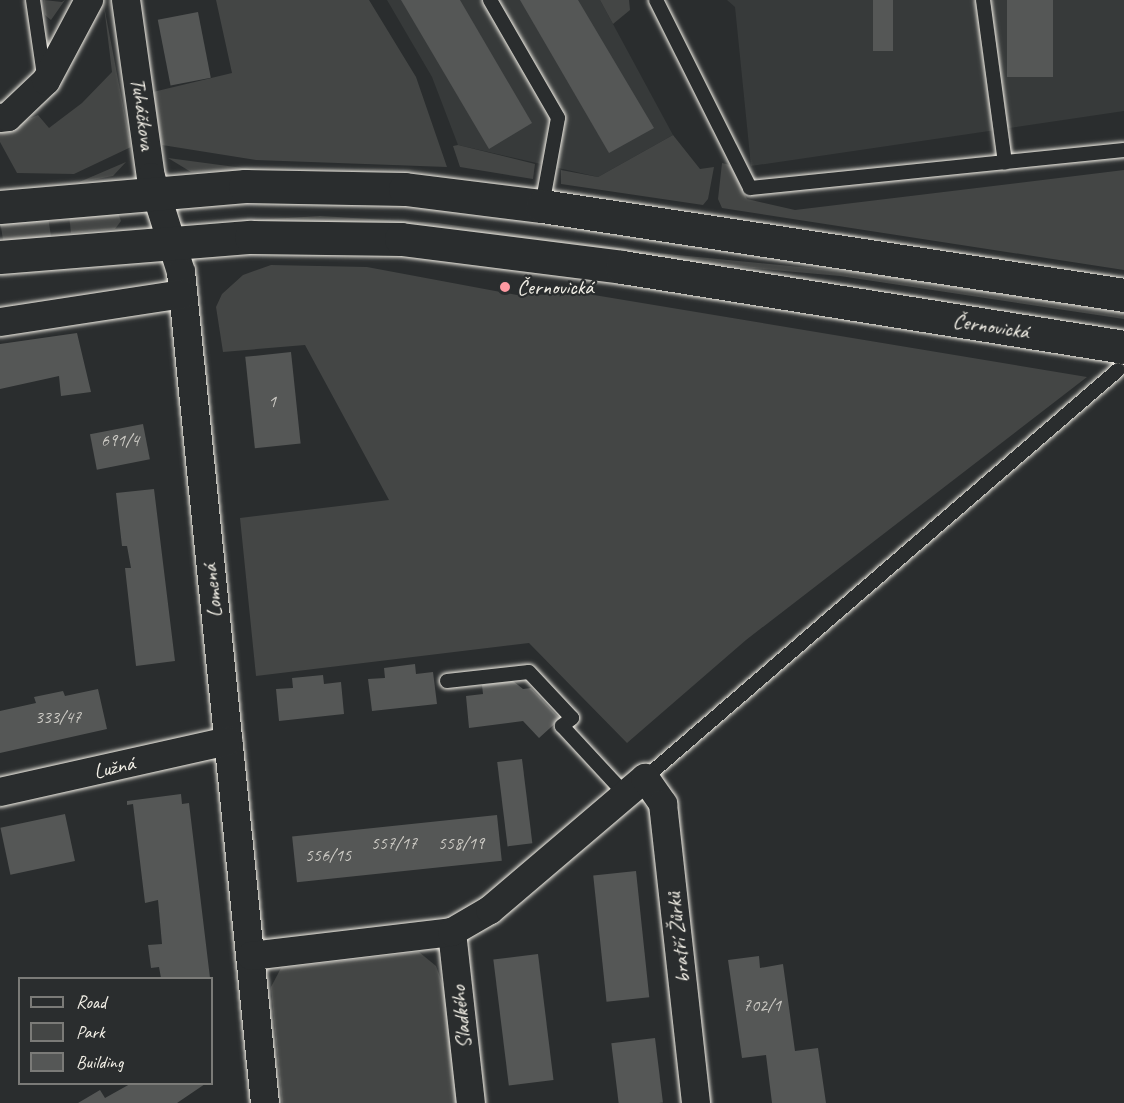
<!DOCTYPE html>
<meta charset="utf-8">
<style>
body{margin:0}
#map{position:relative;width:1124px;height:1103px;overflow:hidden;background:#2a2d2e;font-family:Caveat,sans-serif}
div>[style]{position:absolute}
.built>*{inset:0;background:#373a3a}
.green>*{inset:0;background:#444645;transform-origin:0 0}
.building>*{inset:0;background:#555756;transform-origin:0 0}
.roads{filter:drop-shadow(0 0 2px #f4f1e8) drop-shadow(0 0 2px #f4f1e8)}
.lane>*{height:14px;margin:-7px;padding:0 7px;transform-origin:7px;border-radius:7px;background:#2a2d2e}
.street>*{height:28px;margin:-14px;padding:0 14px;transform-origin:14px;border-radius:14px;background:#2a2d2e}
.secondary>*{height:33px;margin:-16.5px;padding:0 16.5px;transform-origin:16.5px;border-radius:16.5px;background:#2a2d2e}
.dots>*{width:16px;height:16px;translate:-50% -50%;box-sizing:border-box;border:3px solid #2a2d2e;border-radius:50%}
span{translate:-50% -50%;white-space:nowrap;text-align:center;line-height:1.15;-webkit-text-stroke:4.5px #2a2d2e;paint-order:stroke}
.number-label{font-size:18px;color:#cccac4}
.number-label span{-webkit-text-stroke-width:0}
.street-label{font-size:21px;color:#f4f1e8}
.poi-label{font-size:21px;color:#f4f1e8}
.left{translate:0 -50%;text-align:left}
.legend{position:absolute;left:18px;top:977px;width:195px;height:108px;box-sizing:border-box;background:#2a2d2e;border:2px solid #7b7b78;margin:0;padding:8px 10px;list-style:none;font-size:18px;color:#f4f1e8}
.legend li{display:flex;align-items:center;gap:12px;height:30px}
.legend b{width:30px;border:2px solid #7b7b78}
</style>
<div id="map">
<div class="built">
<i style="clip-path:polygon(387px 0,600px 0,673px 135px,598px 177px,458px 145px,432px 77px)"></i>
<i style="clip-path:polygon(727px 0,1124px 0,1124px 111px,751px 166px,735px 7px)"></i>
</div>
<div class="green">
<i style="clip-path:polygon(44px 0,62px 2px,65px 0,51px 20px,45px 15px)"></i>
<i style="clip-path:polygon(216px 0,369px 0,416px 77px,447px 167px,256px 160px,162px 145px,153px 92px,232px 73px)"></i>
<i style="clip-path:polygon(600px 0,629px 0,630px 10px,613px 24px)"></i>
<i style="clip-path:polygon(104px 6px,131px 147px,74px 174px,17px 173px,0 142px,0 132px,38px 115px,49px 128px,82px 103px,112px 72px)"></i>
<i style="clip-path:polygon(673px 135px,700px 169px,714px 167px,708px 199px,703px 205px,561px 184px,561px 170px,598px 177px)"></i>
<i style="clip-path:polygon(458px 145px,535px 164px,533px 179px,460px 167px,453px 146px)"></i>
<i style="clip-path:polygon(168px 158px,257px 170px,191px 172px)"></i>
<i style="clip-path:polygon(126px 162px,113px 176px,77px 183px)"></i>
<i style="clip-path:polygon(722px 163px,730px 165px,747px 199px,795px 210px,1124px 170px,1124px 270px,722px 208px,718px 199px)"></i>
<i style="clip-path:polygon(118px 213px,121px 221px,115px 229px,71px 233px,69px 215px)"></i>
<i style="clip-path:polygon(320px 216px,437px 223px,657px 253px,862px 273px,1124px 313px,1124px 319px,840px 276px,235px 221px)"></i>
<i style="left:48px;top:217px;width:20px;height:48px;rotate:81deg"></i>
<i style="clip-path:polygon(271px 265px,367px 267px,517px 295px,588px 294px,1087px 377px,746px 640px,627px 743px,529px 643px,256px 676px,240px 518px,389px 500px,305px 345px,223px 352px,216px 307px,222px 294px,243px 275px)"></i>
<i style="clip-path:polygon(419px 952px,436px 966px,445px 991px,457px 1103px,282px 1103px,271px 987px,281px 968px)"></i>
</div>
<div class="building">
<i style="clip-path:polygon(401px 0,460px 0,532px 123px,489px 149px)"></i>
<i style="clip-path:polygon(520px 0,578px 0,654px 128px,609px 153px)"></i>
<i style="left:873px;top:0;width:20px;height:51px"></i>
<i style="left:1007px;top:0;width:46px;height:77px"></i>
<i style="left:198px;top:12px;width:67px;height:41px;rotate:79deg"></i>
<i style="clip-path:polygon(77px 333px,91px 392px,61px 396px,59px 376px,0 389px,0 344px)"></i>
<i style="left:291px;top:352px;width:92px;height:46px;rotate:84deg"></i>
<i style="left:143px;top:424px;width:36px;height:54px;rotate:79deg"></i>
<i style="clip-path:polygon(154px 489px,175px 661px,136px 666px,125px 568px,131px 568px,127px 546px,122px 546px,116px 493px)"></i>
<i style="clip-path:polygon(415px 664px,416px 674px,433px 672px,437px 704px,372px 711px,368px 679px,385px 678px,384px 668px)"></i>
<i style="clip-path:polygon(323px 675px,324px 684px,341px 682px,344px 714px,279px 721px,276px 689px,293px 688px,292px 678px)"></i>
<i style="clip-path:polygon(513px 681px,523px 689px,531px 688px,560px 719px,539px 738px,523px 721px,469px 728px,466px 696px,483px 694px,482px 685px)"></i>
<i style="clip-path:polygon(98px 689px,107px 729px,0 753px,0 711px,36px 703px,34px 697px,63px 691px,65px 696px)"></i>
<i style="left:522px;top:759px;width:85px;height:25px;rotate:83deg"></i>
<i style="clip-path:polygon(181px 794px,182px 804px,189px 803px,210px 978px,161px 978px,159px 967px,151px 968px,148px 945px,162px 944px,158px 900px,145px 903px,133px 804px,127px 805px,127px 801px)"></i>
<i style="left:65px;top:814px;width:48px;height:66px;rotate:78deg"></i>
<i style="left:497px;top:815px;width:46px;height:206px;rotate:84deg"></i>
<i style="left:636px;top:871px;width:127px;height:43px;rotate:84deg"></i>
<i style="left:538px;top:954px;width:127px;height:45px;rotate:83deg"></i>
<i style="clip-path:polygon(759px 956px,760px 968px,783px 964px,795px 1051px,818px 1048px,826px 1103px,772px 1103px,766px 1055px,742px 1058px,728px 960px)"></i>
<i style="left:655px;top:1038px;width:65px;height:44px;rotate:83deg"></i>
<i style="clip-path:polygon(130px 1084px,205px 1084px,177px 1103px,78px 1103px,100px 1090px,105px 1098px)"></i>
</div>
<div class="roads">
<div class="lane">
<i style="left:33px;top:0;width:76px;rotate:81.7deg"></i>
<i style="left:490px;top:0;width:136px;rotate:60deg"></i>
<i style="left:558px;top:118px;width:89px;rotate:100.3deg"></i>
<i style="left:656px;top:0;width:210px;rotate:63.4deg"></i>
<i style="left:750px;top:188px;width:376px;rotate:-5.8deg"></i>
<i style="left:983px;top:0;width:164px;rotate:82.3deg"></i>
<i style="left:447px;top:681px;width:82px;rotate:-6.3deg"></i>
<i style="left:529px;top:672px;width:63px;rotate:46.9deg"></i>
<i style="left:572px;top:718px;width:13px;rotate:141deg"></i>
<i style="left:562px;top:726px;width:94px;rotate:47.2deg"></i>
<i style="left:645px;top:778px;width:625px;rotate:-40.78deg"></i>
</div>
<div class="street">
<i style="left:126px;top:0;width:179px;rotate:82deg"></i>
<i style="left:151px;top:177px;width:100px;rotate:72.5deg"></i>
<i style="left:181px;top:272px;width:835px;rotate:84.23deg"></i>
<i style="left:0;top:118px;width:8px;rotate:-7deg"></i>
<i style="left:8px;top:117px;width:52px;rotate:-43.5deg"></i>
<i style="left:46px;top:81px;width:92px;rotate:-62deg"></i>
<i style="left:0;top:322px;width:185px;rotate:-8.7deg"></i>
<i style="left:0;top:792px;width:234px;rotate:-12.6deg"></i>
<i style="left:452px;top:932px;width:172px;rotate:83.7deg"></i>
<i style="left:251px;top:956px;width:202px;rotate:-6.8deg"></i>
<i style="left:452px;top:932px;width:44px;rotate:-30.1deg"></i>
<i style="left:490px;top:910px;width:204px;rotate:-40.4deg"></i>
<i style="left:645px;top:778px;width:32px;rotate:55deg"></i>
<i style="left:663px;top:804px;width:301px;rotate:83.7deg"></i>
</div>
<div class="secondary">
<i style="left:0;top:207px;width:246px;rotate:-4.9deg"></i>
<i style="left:245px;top:186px;width:160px;rotate:1.1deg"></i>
<i style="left:405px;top:189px;width:138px;rotate:7.1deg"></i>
<i style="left:542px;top:206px;width:589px;rotate:8.69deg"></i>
<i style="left:0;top:257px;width:252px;rotate:-4.6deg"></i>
<i style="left:251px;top:237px;width:150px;rotate:0.8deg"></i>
<i style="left:401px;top:239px;width:223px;rotate:7.2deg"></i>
<i style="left:622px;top:267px;width:508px;rotate:9.05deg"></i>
</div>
</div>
<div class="dots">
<i style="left:505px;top:287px;background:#ff9aa2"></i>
</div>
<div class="number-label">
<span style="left:272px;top:401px">1</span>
<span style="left:120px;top:440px">691/4</span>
<span style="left:58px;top:717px">333/47</span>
<span style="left:394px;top:843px">557/17</span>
<span style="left:461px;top:843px">558/19</span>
<span style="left:328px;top:855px">556/15</span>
<span style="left:762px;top:1005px">702/1</span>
</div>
<div class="street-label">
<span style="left:143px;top:114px;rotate:82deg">Tuháčkova</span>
<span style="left:991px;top:326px;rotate:9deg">Černovická</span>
<span style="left:212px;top:591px;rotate:-96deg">Lomená</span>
<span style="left:114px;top:767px;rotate:-13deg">Lužná</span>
<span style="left:678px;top:938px;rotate:-96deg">bratří Žůrků</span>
<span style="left:461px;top:1017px;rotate:-96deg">Sladkého</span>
</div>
<div class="poi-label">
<span class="left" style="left:517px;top:287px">Černovická</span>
</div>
<ul class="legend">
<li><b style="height:8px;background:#2a2d2e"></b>Road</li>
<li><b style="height:16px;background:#444645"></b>Park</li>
<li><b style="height:16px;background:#555756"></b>Building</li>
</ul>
</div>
